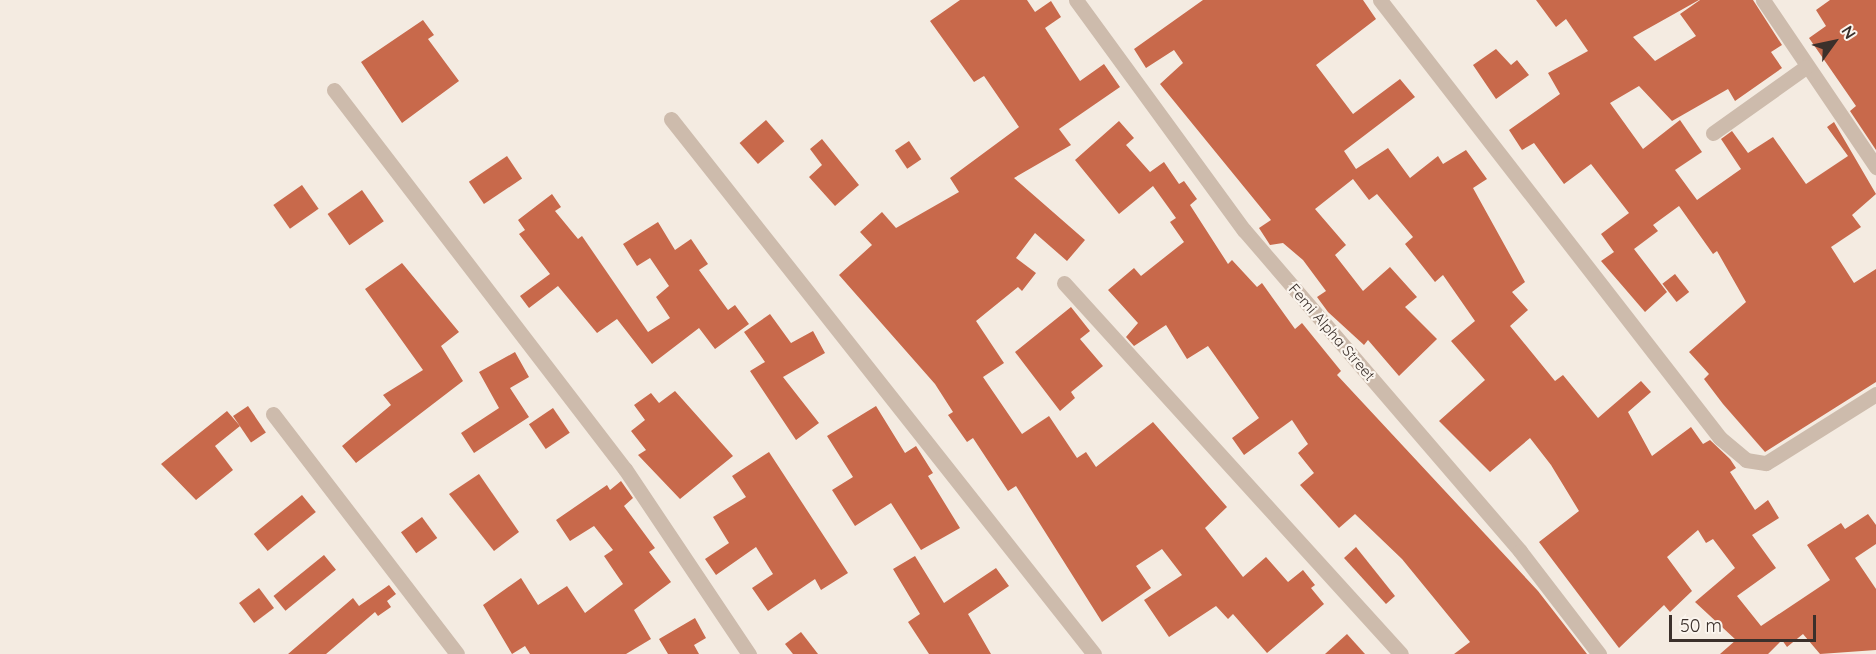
<!DOCTYPE html>
<style>
body{margin:0}
#map{position:relative;width:1876px;height:654px;overflow:hidden;background:#f4ebe1;font-family:Quicksand,sans-serif}
div>[style]{position:absolute}
.building>*{inset:0;background:#c8694b;transform-origin:0 0}
.minor>*{height:15px;margin:-7.5px;padding:0 7.5px;transform-origin:7.5px;border-radius:7.5px;background:#cdbbac}
span{translate:-50% -50%;white-space:nowrap;text-align:center;line-height:1.15;-webkit-text-stroke:4.5px #fbf5ee;paint-order:stroke}
.street-label{font-size:15px;color:#3b302b}
.north{position:absolute;left:1804px;top:12px;width:60px;height:60px;-webkit-text-stroke:4px #fbf5ee;paint-order:stroke;rotate:57deg;font-size:16px;font-weight:700;line-height:24px;text-align:center;color:#3b302b}
.north::after{content:'';display:block;margin:auto;width:21px;height:27px;background:#3b302b;clip-path:polygon(50% 0,100% 100%,50% 72%,0 100%)}
.scale{position:absolute;left:1669px;top:615px;width:147px;height:27px;box-sizing:border-box;border:3px solid #3b302b;border-top:0;padding-left:8px;font-size:18px;line-height:21px;white-space:nowrap;color:#3b302b;-webkit-text-stroke:4px #fbf5ee;paint-order:stroke}
</style>
<div id="map">
<div class="building">
<i style="clip-path:polygon(960px 0,1027px 0,1035px 12px,1051px 1px,1061px 17px,1045px 28px,1080px 81px,1104px 64px,1120px 87px,1059px 129px,1071px 145px,1014px 178px,1085px 240px,1067px 261px,1035px 233px,1016px 258px,1036px 273px,1022px 291px,1018px 287px,976px 321px,1004px 363px,983px 377px,1022px 434px,1049px 416px,1077px 458px,1086px 452px,1096px 467px,1153px 422px,1227px 507px,1205px 528px,1243px 577px,1266px 557px,1288px 582px,1303px 570px,1315px 585px,1311px 588px,1324px 604px,1267px 653px,1233px 614px,1228px 619px,1216px 606px,1169px 637px,1144px 600px,1182px 575px,1162px 549px,1136px 566px,1151px 588px,1102px 622px,1016px 486px,1008px 491px,973px 438px,967px 442px,948px 415px,953px 412px,935px 384px,839px 275px,872px 245px,860px 232px,882px 212px,896px 228px,959px 192px,950px 178px,1019px 127px,984px 76px,974px 82px,930px 21px)"></i>
<i style="clip-path:polygon(1203px 0,1363px 0,1376px 19px,1316px 65px,1353px 114px,1400px 79px,1415px 97px,1344px 151px,1356px 169px,1388px 148px,1410px 178px,1438px 156px,1443px 164px,1466px 150px,1487px 179px,1473px 188px,1525px 282px,1512px 292px,1528px 310px,1510px 326px,1555px 381px,1563px 375px,1598px 418px,1641px 381px,1651px 392px,1628px 412px,1652px 456px,1691px 427px,1703px 444px,1710px 440px,1730px 459px,1736px 468px,1730px 472px,1755px 510px,1768px 500px,1779px 518px,1752px 535px,1776px 568px,1737px 596px,1761px 626px,1830px 580px,1807px 545px,1841px 523px,1845px 529px,1868px 514px,1876px 525px,1876px 544px,1855px 558px,1876px 589px,1876px 650px,1820px 654px,1803px 634px,1787px 647px,1782px 640px,1768px 654px,1720px 654px,1736px 640px,1695px 602px,1735px 568px,1713px 539px,1706px 543px,1698px 530px,1667px 557px,1692px 591px,1670px 612px,1664px 605px,1619px 648px,1539px 542px,1579px 511px,1551px 465px,1530px 438px,1490px 472px,1439px 421px,1485px 380px,1451px 341px,1475px 321px,1443px 275px,1435px 282px,1405px 244px,1413px 237px,1377px 194px,1369px 200px,1353px 179px,1315px 209px,1346px 245px,1335px 255px,1363px 291px,1390px 267px,1417px 297px,1405px 307px,1437px 339px,1399px 376px,1368px 340px,1364px 345px,1328px 312px,1317px 297px,1326px 291px,1303px 260px,1283px 243px,1270px 245px,1259px 228px,1271px 220px,1160px 84px,1183px 63px,1174px 50px,1146px 68px,1134px 49px)"></i>
<i style="clip-path:polygon(1536px 0,1699px 0,1633px 37px,1655px 61px,1696px 36px,1680px 14px,1700px 0,1753px 0,1782px 45px,1771px 52px,1782px 68px,1735px 101px,1728px 89px,1672px 121px,1639px 86px,1610px 103px,1643px 149px,1680px 120px,1702px 152px,1675px 170px,1697px 200px,1741px 169px,1721px 139px,1732px 131px,1748px 153px,1773px 137px,1806px 184px,1848px 156px,1827px 127px,1834px 122px,1876px 194px,1852px 215px,1861px 227px,1831px 247px,1854px 283px,1876px 269px,1876px 382px,1765px 452px,1723px 404px,1704px 379px,1709px 374px,1689px 352px,1746px 302px,1717px 251px,1713px 254px,1679px 206px,1653px 225px,1658px 231px,1634px 249px,1667px 292px,1645px 312px,1601px 261px,1614px 252px,1601px 234px,1629px 213px,1591px 164px,1564px 184px,1534px 143px,1522px 150px,1509px 130px,1560px 94px,1548px 73px,1588px 51px,1566px 19px,1556px 27px)"></i>
<i style="clip-path:polygon(1830px 0,1876px 0,1876px 150px,1850px 111px,1856px 106px,1809px 38px,1826px 26px,1816px 10px)"></i>
<i style="clip-path:polygon(423px 20px,434px 35px,428px 39px,459px 81px,402px 123px,361px 62px)"></i>
<i style="clip-path:polygon(1496px 49px,1511px 65px,1517px 60px,1529px 75px,1496px 99px,1473px 65px)"></i>
<i style="left:766px;top:120px;width:28px;height:35px;rotate:49deg"></i>
<i style="clip-path:polygon(1119px 121px,1134px 138px,1126px 145px,1150px 172px,1164px 162px,1179px 184px,1184px 181px,1197px 199px,1190px 205px,1228px 264px,1232px 260px,1257px 287px,1262px 283px,1295px 329px,1302px 323px,1341px 371px,1337px 375px,1538px 591px,1587px 654px,1454px 654px,1470px 642px,1402px 559px,1355px 514px,1339px 528px,1300px 485px,1314px 473px,1298px 453px,1308px 444px,1292px 420px,1244px 455px,1232px 438px,1259px 418px,1208px 346px,1187px 359px,1166px 325px,1134px 346px,1126px 337px,1138px 323px,1108px 290px,1134px 268px,1141px 276px,1184px 242px,1170px 222px,1176px 218px,1153px 186px,1119px 214px,1075px 160px)"></i>
<i style="clip-path:polygon(822px 139px,859px 185px,835px 206px,809px 177px,822px 165px,810px 149px)"></i>
<i style="left:909px;top:141px;width:22px;height:17px;rotate:56deg"></i>
<i style="left:507px;top:156px;width:27px;height:46px;rotate:56deg"></i>
<i style="left:302px;top:185px;width:29px;height:35px;rotate:55deg"></i>
<i style="left:362px;top:190px;width:38px;height:42px;rotate:55deg"></i>
<i style="clip-path:polygon(552px 194px,561px 207px,555px 211px,578px 239px,582px 236px,648px 332px,670px 318px,656px 297px,669px 286px,650px 258px,637px 266px,623px 244px,658px 222px,675px 250px,691px 239px,708px 264px,699px 270px,728px 310px,735px 305px,749px 324px,715px 349px,699px 328px,652px 364px,617px 319px,597px 333px,558px 286px,529px 308px,520px 296px,550px 274px,519px 234px,525px 230px,518px 220px)"></i>
<i style="clip-path:polygon(402px 263px,459px 332px,441px 346px,463px 381px,356px 463px,342px 446px,391px 405px,383px 395px,423px 370px,365px 289px)"></i>
<i style="left:1675px;top:274px;width:23px;height:16px;rotate:52deg"></i>
<i style="clip-path:polygon(1071px 307px,1090px 331px,1080px 339px,1103px 366px,1071px 392px,1075px 398px,1060px 411px,1015px 352px)"></i>
<i style="clip-path:polygon(770px 314px,791px 343px,813px 331px,825px 353px,783px 377px,819px 423px,796px 440px,750px 371px,765px 362px,744px 332px)"></i>
<i style="clip-path:polygon(515px 352px,529px 377px,510px 388px,529px 417px,474px 453px,461px 433px,499px 408px,479px 372px)"></i>
<i style="clip-path:polygon(675px 391px,733px 456px,680px 499px,638px 455px,646px 450px,631px 431px,645px 420px,634px 405px,651px 393px,659px 403px)"></i>
<i style="left:248px;top:406px;width:32px;height:18px;rotate:56deg"></i>
<i style="clip-path:polygon(876px 406px,905px 453px,916px 446px,933px 473px,928px 476px,960px 528px,921px 550px,891px 503px,855px 526px,832px 490px,853px 477px,827px 436px)"></i>
<i style="left:553px;top:408px;width:30px;height:29px;rotate:56deg"></i>
<i style="clip-path:polygon(227px 411px,240px 426px,215px 446px,233px 470px,196px 500px,161px 464px)"></i>
<i style="clip-path:polygon(769px 452px,848px 573px,821px 590px,815px 579px,768px 611px,752px 588px,773px 574px,756px 547px,716px 575px,705px 559px,729px 543px,713px 517px,746px 497px,732px 476px)"></i>
<i style="clip-path:polygon(479px 474px,519px 532px,494px 551px,449px 494px)"></i>
<i style="clip-path:polygon(621px 481px,633px 498px,624px 506px,655px 548px,649px 552px,671px 582px,634px 610px,651px 639px,626px 654px,530px 654px,525px 646px,512px 654px,483px 605px,521px 578px,538px 605px,567px 586px,585px 613px,623px 584px,604px 556px,613px 550px,594px 526px,570px 541px,556px 520px,607px 485px,610px 490px)"></i>
<i style="left:302px;top:495px;width:22px;height:62px;rotate:51deg"></i>
<i style="left:422px;top:517px;width:26px;height:26px;rotate:54deg"></i>
<i style="clip-path:polygon(1356px 547px,1395px 596px,1386px 604px,1344px 558px)"></i>
<i style="left:324px;top:555px;width:19px;height:65px;rotate:51deg"></i>
<i style="clip-path:polygon(915px 556px,944px 603px,996px 568px,1009px 586px,968px 614px,991px 654px,929px 654px,908px 622px,920px 614px,893px 569px)"></i>
<i style="clip-path:polygon(389px 585px,396px 594px,387px 601px,391px 607px,378px 616px,375px 612px,326px 654px,288px 654px,353px 598px,359px 606px)"></i>
<i style="left:259px;top:588px;width:25px;height:25px;rotate:53deg"></i>
<i style="clip-path:polygon(695px 618px,706px 638px,694px 645px,699px 654px,668px 654px,659px 639px)"></i>
<i style="clip-path:polygon(801px 632px,818px 654px,793px 654px,785px 644px)"></i>
<i style="clip-path:polygon(1347px 634px,1365px 654px,1325px 654px)"></i>
</div>
<div class="minor">
<i style="left:1076px;top:0;width:285px;rotate:53.9deg"></i>
<i style="left:1244px;top:230px;width:423px;rotate:49.3deg"></i>
<i style="left:1520px;top:551px;width:130px;rotate:52.5deg"></i>
<i style="left:1380px;top:0;width:554px;rotate:52.18deg"></i>
<i style="left:1720px;top:438px;width:34px;rotate:40deg"></i>
<i style="left:1746px;top:460px;width:20px;rotate:9deg"></i>
<i style="left:1766px;top:463px;width:130px;rotate:-32.1deg"></i>
<i style="left:1763px;top:0;width:202px;rotate:55.9deg"></i>
<i style="left:334px;top:90px;width:478px;rotate:52.5deg"></i>
<i style="left:625px;top:469px;width:223px;rotate:56.2deg"></i>
<i style="left:671px;top:119px;width:682px;rotate:51.67deg"></i>
<i style="left:1713px;top:133px;width:114px;rotate:-35.4deg"></i>
<i style="left:1064px;top:283px;width:501px;rotate:47.75deg"></i>
<i style="left:273px;top:414px;width:302px;rotate:52.5deg"></i>
</div>
<div class="street-label">
<span style="left:1332px;top:332px;rotate:49deg">Femi Alpha Street</span>
</div>
<div class="north">N</div>
<div class="scale">50 m</div>
</div>
